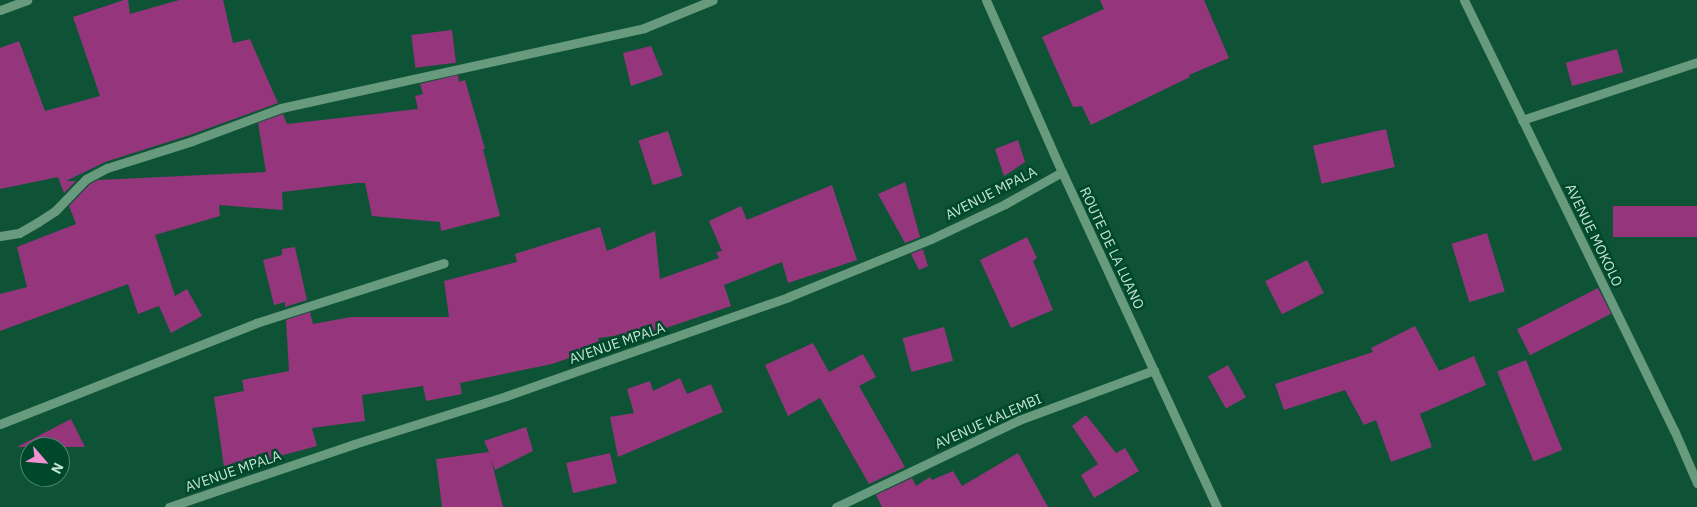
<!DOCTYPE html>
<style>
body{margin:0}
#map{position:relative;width:1697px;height:507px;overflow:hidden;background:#0f5336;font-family:"IBM Plex Sans",sans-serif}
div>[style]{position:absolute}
.building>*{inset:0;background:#95357c;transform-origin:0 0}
.minor>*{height:9px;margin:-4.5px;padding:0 4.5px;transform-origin:4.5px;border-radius:4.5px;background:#689a7e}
span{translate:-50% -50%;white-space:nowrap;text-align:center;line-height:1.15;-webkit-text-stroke:5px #00482b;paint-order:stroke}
.street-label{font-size:14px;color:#c6e5d3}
.north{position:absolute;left:20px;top:437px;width:50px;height:50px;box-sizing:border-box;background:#00482b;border:1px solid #4f876e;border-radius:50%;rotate:117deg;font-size:14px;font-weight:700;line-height:20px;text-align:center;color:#c6e5d3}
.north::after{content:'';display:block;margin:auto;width:18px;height:22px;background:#f391d5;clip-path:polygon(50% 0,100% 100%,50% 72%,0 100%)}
</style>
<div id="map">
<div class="building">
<i style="clip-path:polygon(124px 0,128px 0,130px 14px,179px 0,223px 0,233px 43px,250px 39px,278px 103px,190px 135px,105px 162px,66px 181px,76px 181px,64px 193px,58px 177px,0 189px,0 48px,19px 41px,45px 111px,100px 96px,73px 17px)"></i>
<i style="clip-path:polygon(1100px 0,1204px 0,1229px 58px,1189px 75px,1190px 77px,1091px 125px,1082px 106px,1073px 107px,1042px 37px,1104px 9px)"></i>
<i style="left:452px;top:30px;width:33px;height:41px;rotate:83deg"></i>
<i style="clip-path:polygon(651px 46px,663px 75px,631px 86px,623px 53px)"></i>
<i style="left:1617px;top:49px;width:24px;height:53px;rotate:75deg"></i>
<i style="clip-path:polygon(458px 75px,459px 82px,465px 80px,485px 149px,483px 149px,500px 216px,441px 231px,440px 222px,372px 216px,365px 183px,357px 183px,282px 192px,283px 210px,219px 205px,220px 216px,155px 235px,175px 296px,187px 289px,202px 316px,171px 333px,159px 306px,138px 314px,128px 284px,0 331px,0 294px,27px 287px,17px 247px,76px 224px,69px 206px,90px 184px,98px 180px,266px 172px,258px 123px,283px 114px,287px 124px,418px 109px,415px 96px,423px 94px,420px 84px)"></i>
<i style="left:1386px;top:129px;width:39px;height:75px;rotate:77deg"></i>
<i style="left:668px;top:131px;width:47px;height:31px;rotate:72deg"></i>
<i style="clip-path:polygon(1018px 140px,1025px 162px,1004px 176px,995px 149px)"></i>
<i style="clip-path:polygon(905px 182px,920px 237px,905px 243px,878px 194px)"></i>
<i style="clip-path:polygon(832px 185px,857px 260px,788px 283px,782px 262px,724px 285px,731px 306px,660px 330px,598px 338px,601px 347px,552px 364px,460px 383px,462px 394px,426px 401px,423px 386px,362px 395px,365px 421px,312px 428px,317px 446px,272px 458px,272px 460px,224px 467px,214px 397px,244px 391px,242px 380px,289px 371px,286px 320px,310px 312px,313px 324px,351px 317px,449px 317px,444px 281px,517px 262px,515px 254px,600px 227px,607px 251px,655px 231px,660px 279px,719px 258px,716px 252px,722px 251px,709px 221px,741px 206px,747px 220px)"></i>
<i style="left:1697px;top:206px;width:31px;height:84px;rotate:90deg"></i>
<i style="left:1487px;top:233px;width:61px;height:37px;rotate:73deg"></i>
<i style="clip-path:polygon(1027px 237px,1037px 258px,1033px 261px,1053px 310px,1011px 328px,980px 260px)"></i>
<i style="clip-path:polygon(295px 247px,307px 300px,285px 307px,285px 302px,274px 305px,263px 260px,282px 255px,282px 249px)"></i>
<i style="clip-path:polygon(923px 249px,928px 266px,919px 270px,911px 254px)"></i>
<i style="left:1307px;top:260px;width:37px;height:47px;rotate:63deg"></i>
<i style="left:1598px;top:288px;width:29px;height:91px;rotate:63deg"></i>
<i style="clip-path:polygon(1415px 326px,1439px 371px,1474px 356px,1486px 385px,1420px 414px,1432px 447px,1391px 462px,1376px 420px,1364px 425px,1345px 390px,1284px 410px,1275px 384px,1373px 352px,1371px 348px)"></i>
<i style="left:944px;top:327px;width:35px;height:43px;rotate:75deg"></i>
<i style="clip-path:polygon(813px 343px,829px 372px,863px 354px,876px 377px,859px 386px,905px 467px,869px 484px,820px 398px,788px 416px,765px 365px)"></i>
<i style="left:1526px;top:360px;width:97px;height:31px;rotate:68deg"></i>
<i style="left:1228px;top:365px;width:37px;height:23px;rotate:61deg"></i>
<i style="clip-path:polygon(680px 378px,687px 394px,711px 384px,723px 412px,618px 457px,610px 417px,634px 413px,627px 389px,650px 381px,653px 391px)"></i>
<i style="clip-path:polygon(1086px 415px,1116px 453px,1125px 448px,1139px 471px,1094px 498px,1081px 475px,1098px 464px,1072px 426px)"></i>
<i style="clip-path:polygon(71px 419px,85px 447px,17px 447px)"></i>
<i style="clip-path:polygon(526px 427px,533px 451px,495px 470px,491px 459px,503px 507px,442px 507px,436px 459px,489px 452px,484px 441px)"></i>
<i style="left:610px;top:453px;width:31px;height:45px;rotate:77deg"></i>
<i style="clip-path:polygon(1018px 453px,1048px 507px,882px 507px,876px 495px,912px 478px,916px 486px,930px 477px,932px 480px,953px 471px,962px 486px)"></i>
</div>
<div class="minor">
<i style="left:986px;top:0;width:188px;rotate:66.2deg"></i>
<i style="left:1062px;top:172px;width:369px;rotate:65.2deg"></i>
<i style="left:1464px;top:0;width:479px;rotate:64deg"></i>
<i style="left:1674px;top:430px;width:58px;rotate:66.5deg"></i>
<i style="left:0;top:10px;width:29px;rotate:-20deg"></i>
<i style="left:1522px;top:120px;width:184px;rotate:-18.3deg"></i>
<i style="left:0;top:236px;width:19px;rotate:-9deg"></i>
<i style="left:19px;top:233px;width:22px;rotate:-30deg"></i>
<i style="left:38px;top:222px;width:20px;rotate:-33deg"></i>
<i style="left:55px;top:211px;width:45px;rotate:-45.9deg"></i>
<i style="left:86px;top:179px;width:24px;rotate:-28deg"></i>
<i style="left:107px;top:168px;width:89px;rotate:-17.6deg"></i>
<i style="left:192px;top:141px;width:95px;rotate:-20.3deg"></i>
<i style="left:281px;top:108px;width:372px;rotate:-12.4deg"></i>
<i style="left:644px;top:28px;width:74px;rotate:-22.1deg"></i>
<i style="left:0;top:424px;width:275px;rotate:-21.5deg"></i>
<i style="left:256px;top:323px;width:197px;rotate:-17.7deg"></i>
<i style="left:169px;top:507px;width:195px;rotate:-18.8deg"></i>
<i style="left:354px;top:444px;width:159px;rotate:-17.5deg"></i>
<i style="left:506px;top:396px;width:299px;rotate:-19.3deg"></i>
<i style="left:788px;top:297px;width:154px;rotate:-22.1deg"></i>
<i style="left:931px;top:239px;width:82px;rotate:-25.3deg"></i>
<i style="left:1005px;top:204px;width:65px;rotate:-29.3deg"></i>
<i style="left:836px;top:507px;width:203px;rotate:-25.4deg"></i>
<i style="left:1019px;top:420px;width:144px;rotate:-20.3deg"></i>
</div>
<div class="street-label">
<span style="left:991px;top:193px;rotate:-27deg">AVENUE MPALA</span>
<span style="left:1594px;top:235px;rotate:64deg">AVENUE MOKOLO</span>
<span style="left:1112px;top:248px;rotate:65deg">ROUTE DE LA LUANO</span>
<span style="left:617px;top:343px;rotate:-19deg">AVENUE MPALA</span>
<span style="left:988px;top:421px;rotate:-24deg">AVENUE KALEMBI</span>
<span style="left:233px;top:471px;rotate:-19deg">AVENUE MPALA</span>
</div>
<div class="north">N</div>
</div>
